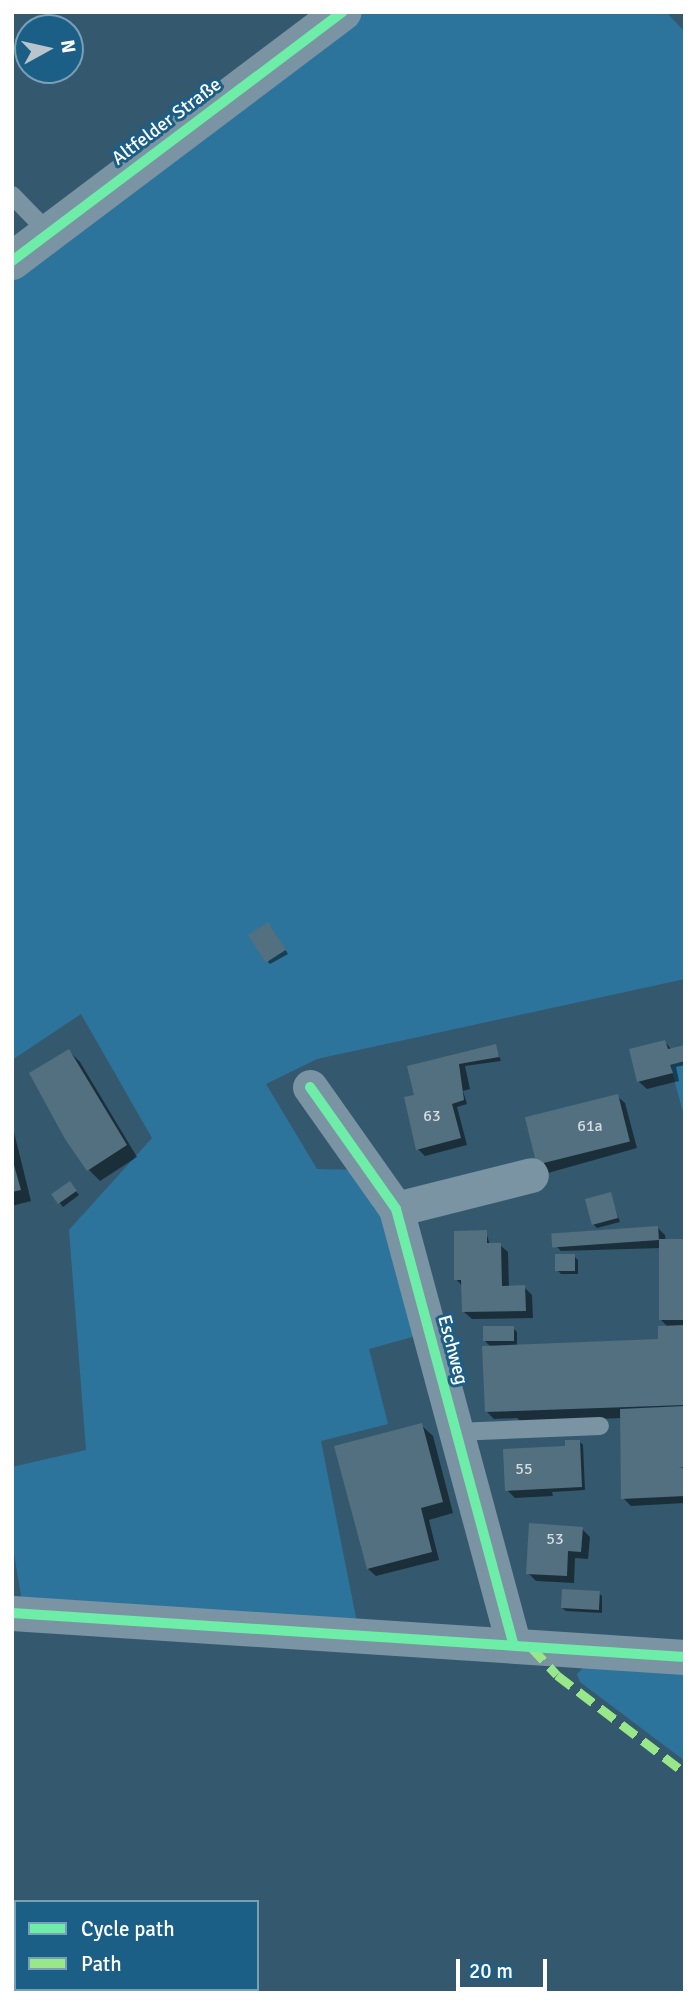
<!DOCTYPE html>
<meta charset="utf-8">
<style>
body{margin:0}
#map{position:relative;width:697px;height:2005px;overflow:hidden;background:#34596e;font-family:Signika,sans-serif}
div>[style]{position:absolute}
.green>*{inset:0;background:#2d749c}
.shadow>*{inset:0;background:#0007}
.building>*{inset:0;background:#527080;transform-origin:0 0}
.service>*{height:18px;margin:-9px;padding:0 9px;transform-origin:9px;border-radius:9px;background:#7a94a4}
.minor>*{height:35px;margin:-17.5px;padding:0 17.5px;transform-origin:17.5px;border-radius:17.5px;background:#7a94a4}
.tertiary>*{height:38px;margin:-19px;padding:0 19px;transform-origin:19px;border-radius:19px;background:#7a94a4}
.quiet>*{height:9px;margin-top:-4.5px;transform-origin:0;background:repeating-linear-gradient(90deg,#98e88a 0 18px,transparent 0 27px)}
.cycleway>*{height:10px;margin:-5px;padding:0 5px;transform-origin:5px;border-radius:5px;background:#6deda7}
span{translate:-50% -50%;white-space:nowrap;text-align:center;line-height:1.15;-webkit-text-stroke:6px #1c5f86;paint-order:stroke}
.number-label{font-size:16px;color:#d4dbdf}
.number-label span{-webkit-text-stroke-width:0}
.street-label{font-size:19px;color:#fff}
.frame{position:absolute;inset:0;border:14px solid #fff;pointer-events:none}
.legend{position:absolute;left:14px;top:1900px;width:245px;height:91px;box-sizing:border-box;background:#1c5f86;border:2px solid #779fb6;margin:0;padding:9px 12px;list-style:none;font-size:21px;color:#fff}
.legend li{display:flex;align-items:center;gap:14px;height:35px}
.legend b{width:35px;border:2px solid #779fb6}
.north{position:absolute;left:14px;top:14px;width:70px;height:70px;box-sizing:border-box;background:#1c5f86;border:2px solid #779fb6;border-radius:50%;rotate:82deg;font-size:19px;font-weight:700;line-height:28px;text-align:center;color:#fff}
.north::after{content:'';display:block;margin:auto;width:24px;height:32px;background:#b8c5cc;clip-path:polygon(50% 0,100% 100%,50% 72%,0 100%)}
.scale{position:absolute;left:456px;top:1959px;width:91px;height:32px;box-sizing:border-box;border:4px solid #fff;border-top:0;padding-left:9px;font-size:21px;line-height:24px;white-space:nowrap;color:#fff;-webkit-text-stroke:5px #1c5f86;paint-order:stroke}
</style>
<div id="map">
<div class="green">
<i style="clip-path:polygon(364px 12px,666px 12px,685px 32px,685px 979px,317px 1059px,266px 1084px,317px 1169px,363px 1170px,374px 1209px,386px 1204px,416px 1336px,369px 1349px,388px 1424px,321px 1441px,360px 1638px,23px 1608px,12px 1541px,12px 1467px,86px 1450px,69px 1230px,152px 1138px,81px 1014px,12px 1060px,12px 261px)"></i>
<i style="clip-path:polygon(685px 1061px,685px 1119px,670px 1065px)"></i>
<i style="clip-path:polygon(585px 1666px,685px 1674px,685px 1761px,580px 1682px,577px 1674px)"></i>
</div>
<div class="shadow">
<i style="clip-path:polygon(271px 927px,288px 954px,270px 964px,266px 960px)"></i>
<i style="clip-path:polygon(665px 1042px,672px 1050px,685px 1047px,685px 1065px,676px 1067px,679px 1081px,647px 1089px,639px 1082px,631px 1050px)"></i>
<i style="clip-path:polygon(495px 1046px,501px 1061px,465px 1066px,470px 1089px,463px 1091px,467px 1104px,457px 1107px,467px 1145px,425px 1156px,418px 1149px,416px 1096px,457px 1055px)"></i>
<i style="clip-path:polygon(69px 1051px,80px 1062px,137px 1157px,100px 1181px,89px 1170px)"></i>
<i style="clip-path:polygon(617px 1096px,625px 1103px,637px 1148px,548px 1173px,540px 1165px)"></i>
<i style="clip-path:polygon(12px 1124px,31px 1201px,12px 1206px)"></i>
<i style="clip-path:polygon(73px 1187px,79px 1195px,63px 1207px,55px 1197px)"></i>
<i style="clip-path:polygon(610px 1194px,620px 1222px,597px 1228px,593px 1224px)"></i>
<i style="clip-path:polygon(658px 1228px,665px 1235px,666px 1242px,685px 1241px,685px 1503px,631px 1506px,623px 1498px,622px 1418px,521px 1422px,517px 1418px,494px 1419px,486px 1411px,491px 1347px,485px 1341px,513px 1328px,517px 1332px,517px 1346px,658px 1345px,668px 1327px,661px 1320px,661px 1248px,561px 1251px,553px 1243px)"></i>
<i style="clip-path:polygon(486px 1232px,490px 1245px,500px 1245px,508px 1252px,509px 1288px,524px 1287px,532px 1295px,533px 1318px,472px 1319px,464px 1312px,463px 1287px,456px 1279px)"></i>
<i style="clip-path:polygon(574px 1256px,578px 1260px,578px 1274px,561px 1274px,558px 1271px)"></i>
<i style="clip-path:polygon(421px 1425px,433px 1436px,453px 1513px,429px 1520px,439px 1560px,376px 1576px,368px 1569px)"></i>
<i style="clip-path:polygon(579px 1441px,583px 1445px,585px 1490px,552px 1492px,553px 1496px,515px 1498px,507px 1490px)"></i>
<i style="clip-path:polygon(582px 1529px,590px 1537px,588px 1559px,575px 1558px,574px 1583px,536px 1581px,528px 1573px)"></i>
<i style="clip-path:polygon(599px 1593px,602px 1596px,602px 1613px,566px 1611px,562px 1608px)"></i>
</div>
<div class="building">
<i style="left:268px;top:922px;width:33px;height:24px;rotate:57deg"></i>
<i style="clip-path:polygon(665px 1040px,668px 1049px,685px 1045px,685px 1061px,670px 1065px,673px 1073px,637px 1082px,629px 1049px)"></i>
<i style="clip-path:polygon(496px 1044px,499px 1057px,459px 1064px,464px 1100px,452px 1104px,461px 1138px,416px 1150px,404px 1097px,414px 1095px,407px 1066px)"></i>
<i style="clip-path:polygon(69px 1049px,127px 1145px,87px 1171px,65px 1139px,29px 1073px)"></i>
<i style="left:618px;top:1094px;width:49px;height:96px;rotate:76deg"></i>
<i style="clip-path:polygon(12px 1158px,21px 1190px,12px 1192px)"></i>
<i style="left:70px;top:1181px;width:12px;height:23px;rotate:55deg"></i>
<i style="left:611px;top:1192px;width:27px;height:27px;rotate:75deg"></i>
<i style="left:658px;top:1226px;width:14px;height:107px;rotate:86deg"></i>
<i style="clip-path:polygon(487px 1230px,487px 1243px,501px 1243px,502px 1286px,525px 1285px,526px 1311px,462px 1312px,461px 1280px,454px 1280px,454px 1231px)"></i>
<i style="left:685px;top:1239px;width:81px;height:26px;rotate:90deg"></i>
<i style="left:555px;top:1254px;width:20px;height:17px"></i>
<i style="clip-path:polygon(685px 1325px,685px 1405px,485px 1412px,482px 1346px,658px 1339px,658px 1326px)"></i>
<i style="left:514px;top:1326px;width:15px;height:31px;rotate:90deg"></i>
<i style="clip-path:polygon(685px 1406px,685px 1467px,679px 1467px,685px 1468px,685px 1496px,621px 1499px,620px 1409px)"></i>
<i style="clip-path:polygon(422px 1423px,443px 1502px,421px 1508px,432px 1552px,367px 1569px,334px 1446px)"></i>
<i style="clip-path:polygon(565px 1440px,580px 1440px,582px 1487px,505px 1491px,503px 1449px,565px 1446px)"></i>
<i style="clip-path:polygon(529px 1523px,583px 1527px,581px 1552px,568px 1551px,567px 1576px,526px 1574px)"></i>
<i style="left:562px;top:1589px;width:38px;height:19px;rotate:3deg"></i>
</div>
<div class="service">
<i style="left:12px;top:195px;width:53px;rotate:45.8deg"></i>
<i style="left:456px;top:1432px;width:144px;rotate:-2.4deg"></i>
</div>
<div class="minor">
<i style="left:310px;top:1087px;width:149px;rotate:54.8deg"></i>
<i style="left:396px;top:1209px;width:450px;rotate:74.9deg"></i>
<i style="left:396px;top:1209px;width:139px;rotate:-14.1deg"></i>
<i style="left:12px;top:1613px;width:674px;rotate:3.74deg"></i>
</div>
<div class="tertiary">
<i style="left:12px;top:261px;width:414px;rotate:-37deg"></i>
</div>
<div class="quiet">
<i style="left:531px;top:1647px;width:38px;rotate:47deg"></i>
<i style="left:557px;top:1675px;width:161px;rotate:37.4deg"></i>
</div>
<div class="cycleway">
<i style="left:12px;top:261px;width:414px;rotate:-37deg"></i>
<i style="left:310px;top:1087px;width:149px;rotate:54.8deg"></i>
<i style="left:396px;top:1209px;width:450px;rotate:74.9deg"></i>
<i style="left:12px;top:1613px;width:674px;rotate:3.74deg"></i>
</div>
<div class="number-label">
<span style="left:432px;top:1116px">63</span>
<span style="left:590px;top:1126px">61a</span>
<span style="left:524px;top:1469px">55</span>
<span style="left:555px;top:1539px">53</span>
</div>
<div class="street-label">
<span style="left:167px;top:122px;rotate:-37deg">Altfelder Straße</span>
<span style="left:452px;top:1350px;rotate:75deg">Eschweg</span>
</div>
<div class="frame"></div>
<ul class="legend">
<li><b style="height:9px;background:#6deda7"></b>Cycle path</li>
<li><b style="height:9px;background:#98e88a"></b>Path</li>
</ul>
<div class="north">N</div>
<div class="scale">20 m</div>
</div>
